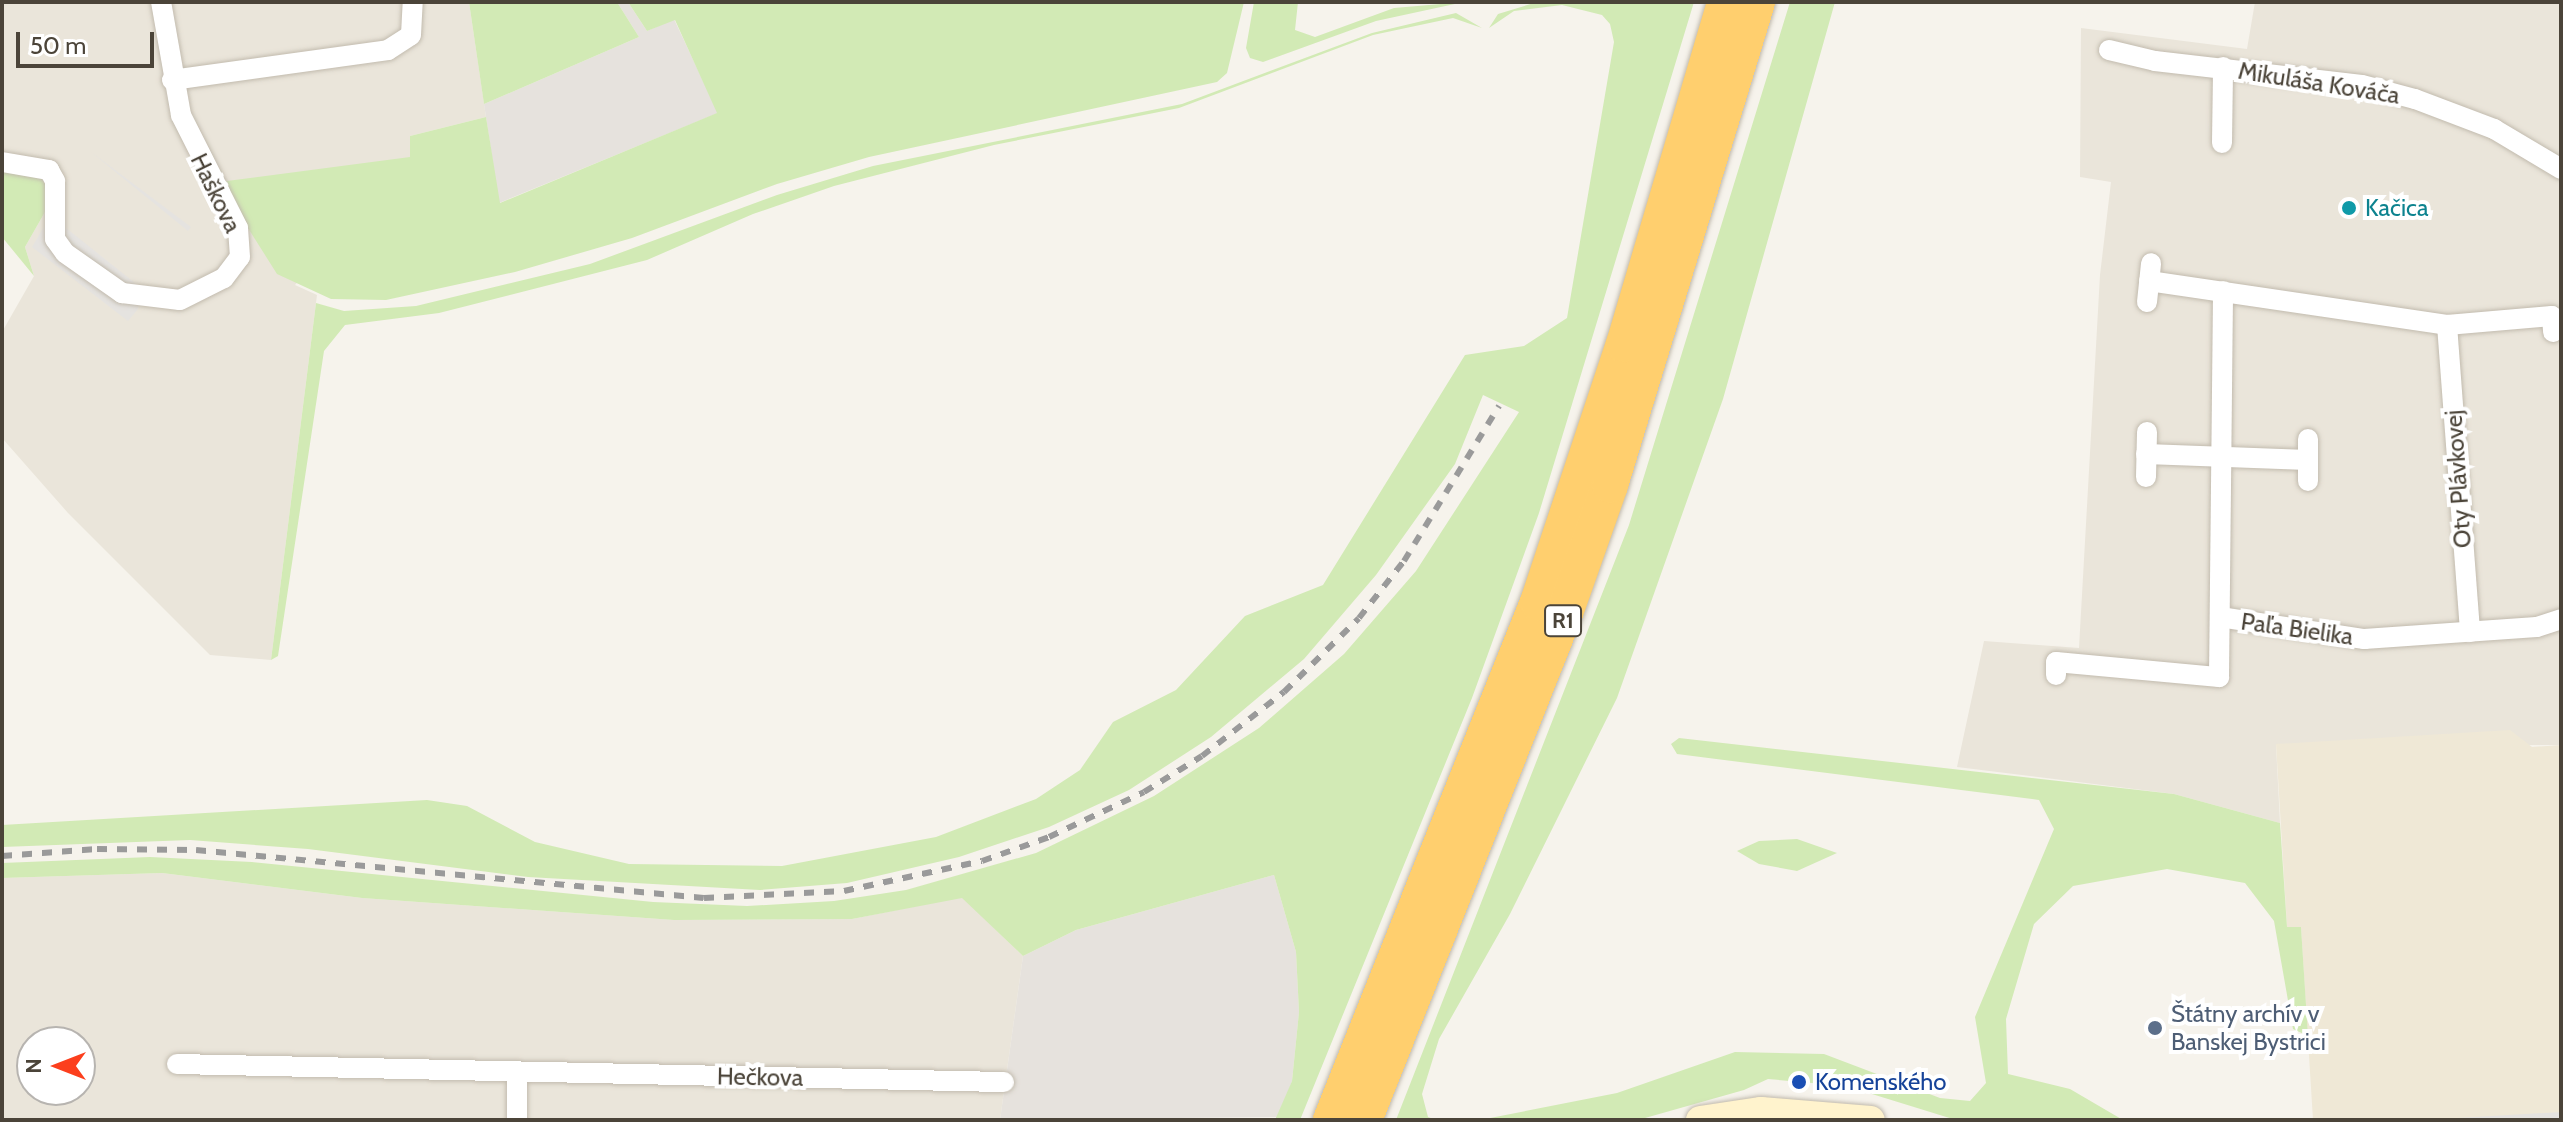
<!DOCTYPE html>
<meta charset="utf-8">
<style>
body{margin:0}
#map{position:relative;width:2563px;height:1122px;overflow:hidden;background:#f6f3ec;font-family:Cabin,sans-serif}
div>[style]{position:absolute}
.residential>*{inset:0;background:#eae5da}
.industrial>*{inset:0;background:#e6e2dd}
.education>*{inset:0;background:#efe8d6}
.green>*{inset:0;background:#d2eab5}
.parking>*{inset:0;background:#e5e3e0}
.roads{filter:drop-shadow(0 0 2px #c2bbae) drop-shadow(0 0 2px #c2bbae)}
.street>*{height:20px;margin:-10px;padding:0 10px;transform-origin:10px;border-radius:10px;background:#fff}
.secondary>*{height:28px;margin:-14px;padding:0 14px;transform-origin:14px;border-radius:14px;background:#fff3cd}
.highway>*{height:36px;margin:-18px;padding:0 18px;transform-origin:18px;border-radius:18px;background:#ffcf6e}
.rail>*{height:6px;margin-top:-3px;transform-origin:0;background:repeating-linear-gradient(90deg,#9a9a9a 0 10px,transparent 0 20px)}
.dots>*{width:22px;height:22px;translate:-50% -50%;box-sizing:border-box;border:4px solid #fff;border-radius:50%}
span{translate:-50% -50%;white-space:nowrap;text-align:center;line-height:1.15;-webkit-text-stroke:8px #fff;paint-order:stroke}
.shield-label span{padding:2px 6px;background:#fff;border:2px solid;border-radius:6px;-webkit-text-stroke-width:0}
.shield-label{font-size:22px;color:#4b4439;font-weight:700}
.street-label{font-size:24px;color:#4b4439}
.culture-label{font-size:24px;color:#0d838f}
.left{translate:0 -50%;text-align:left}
.service-label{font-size:24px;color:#4e5e75}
.transit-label{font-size:24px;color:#164399}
.frame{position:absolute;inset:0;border:4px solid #4b4439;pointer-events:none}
.north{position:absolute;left:16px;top:1026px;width:80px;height:80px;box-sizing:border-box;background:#fff;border:2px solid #b7b4b0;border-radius:50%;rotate:270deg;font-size:22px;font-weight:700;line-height:32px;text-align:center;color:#4b4439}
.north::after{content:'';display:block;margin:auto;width:28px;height:36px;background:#fc3f1d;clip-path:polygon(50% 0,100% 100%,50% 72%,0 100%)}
.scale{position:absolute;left:16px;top:32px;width:138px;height:36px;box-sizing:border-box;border:4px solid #4b4439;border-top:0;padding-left:10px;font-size:24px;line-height:28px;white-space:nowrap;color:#4b4439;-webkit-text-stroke:6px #fff;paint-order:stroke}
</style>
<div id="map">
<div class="residential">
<i style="clip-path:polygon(2px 2px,469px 2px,486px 117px,410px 136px,410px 157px,295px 285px,317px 295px,271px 660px,210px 655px,68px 513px,2px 438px,2px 332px,34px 276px,25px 247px,45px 212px,2px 170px)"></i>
<i style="clip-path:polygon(2255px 2px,2561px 2px,2561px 745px,2276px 745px,2280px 823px,2174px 794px,1957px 767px,1984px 641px,2079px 648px,2100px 275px,2111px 182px,2080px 177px,2081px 28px,2247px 49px)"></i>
<i style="clip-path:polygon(evenodd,162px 873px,362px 898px,674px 920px,852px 919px,962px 897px,1023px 956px,1000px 1120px,2px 1120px,2px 878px,162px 873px,32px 1042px,80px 1042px,80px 1090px,32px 1090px,32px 1042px)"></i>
</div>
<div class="industrial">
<i style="clip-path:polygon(617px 2px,628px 2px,647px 31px,674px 19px,718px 113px,499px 203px,484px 104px,639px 37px)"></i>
<i style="clip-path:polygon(1274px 875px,1296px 952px,1299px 1012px,1292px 1081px,1279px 1117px,1000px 1120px,1023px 956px,1076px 930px)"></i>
</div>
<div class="education">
<i style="clip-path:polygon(2510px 730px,2532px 747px,2561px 745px,2561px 1120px,2313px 1120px,2301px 927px,2287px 927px,2276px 744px)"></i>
</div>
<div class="green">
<i style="clip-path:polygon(469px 2px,617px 2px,639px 37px,484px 104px)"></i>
<i style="clip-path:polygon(628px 2px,1244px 2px,1227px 73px,1217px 82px,869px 157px,777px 184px,632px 238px,515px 272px,386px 300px,331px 299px,277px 274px,219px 182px,410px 157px,410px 136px,486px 117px,500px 203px,717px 113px,675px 20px,647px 31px)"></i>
<i style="clip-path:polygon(1254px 2px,1298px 2px,1295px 30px,1315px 37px,1394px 8px,1464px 2px,1376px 21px,1263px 62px,1250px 58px,1246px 48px)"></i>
<i style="clip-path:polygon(1537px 2px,1694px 2px,1539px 513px,1472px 698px,1300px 1120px,1275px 1120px,1292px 1081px,1299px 1012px,1296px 952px,1274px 875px,1076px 930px,1023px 956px,962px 898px,852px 919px,674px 920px,362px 898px,162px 873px,2px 878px,2px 863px,150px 857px,252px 862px,653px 902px,747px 906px,834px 901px,906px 890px,1036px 853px,1154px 796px,1259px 728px,1344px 654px,1416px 571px,1519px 412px,1483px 395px,1455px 464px,1376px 575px,1304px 659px,1211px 737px,1129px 790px,1049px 827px,959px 857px,847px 883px,760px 890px,528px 877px,308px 849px,190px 840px,2px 847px,2px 825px,427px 800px,467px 806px,535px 842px,629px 864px,782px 866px,936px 837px,1036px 799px,1080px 770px,1113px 722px,1176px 690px,1245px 616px,1323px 585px,1465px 355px,1524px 346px,1567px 318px,1614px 42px,1610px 24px,1602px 15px,1562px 5px,1514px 11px,1489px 28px,1498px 14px)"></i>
<i style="clip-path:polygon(1790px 2px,1835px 2px,1723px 399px,1617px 698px,1510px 914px,1439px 1039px,1422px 1094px,1428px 1117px,1436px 1120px,1396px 1120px,1629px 525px)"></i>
<i style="clip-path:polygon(1456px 13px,1482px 28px,1453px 18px,1373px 35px,1179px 108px,994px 145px,834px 186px,753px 214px,647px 260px,439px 313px,345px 325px,324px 351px,278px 656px,271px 660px,316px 303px,344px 311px,416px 306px,590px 264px,777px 195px,873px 166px,1182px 104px,1372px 33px)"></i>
<i style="clip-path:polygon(2px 170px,38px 173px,48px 189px,45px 212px,25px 247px,34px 276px,2px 237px)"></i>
<i style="clip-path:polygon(1679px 738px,2174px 794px,2280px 823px,2287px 927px,2301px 927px,2308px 1036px,2293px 1029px,2274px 921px,2245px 883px,2167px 869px,2073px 886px,2034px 924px,2006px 1019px,2008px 1074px,2070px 1089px,2123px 1120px,1956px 1120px,1846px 1086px,1768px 1079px,1744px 1090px,1638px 1120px,1480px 1120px,1617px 1093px,1735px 1052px,1824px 1054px,1940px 1098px,1970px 1101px,1986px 1083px,1975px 1017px,2054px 829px,2039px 800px,1677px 754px,1671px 744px)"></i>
<i style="clip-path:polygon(1797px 839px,1837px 853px,1797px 871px,1759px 864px,1737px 851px,1759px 841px)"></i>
</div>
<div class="parking">
<i style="clip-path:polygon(91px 152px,191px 227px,188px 231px)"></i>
<i style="clip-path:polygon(45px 225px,66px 228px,140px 287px,138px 309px,128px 321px,32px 247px)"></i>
<i style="clip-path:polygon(2561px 1112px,2561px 1120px,2424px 1120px)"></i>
</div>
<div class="roads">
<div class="street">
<i style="left:2109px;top:50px;width:47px;rotate:13.4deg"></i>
<i style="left:2155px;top:61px;width:208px;rotate:6.6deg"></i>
<i style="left:2362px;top:85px;width:55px;rotate:14.8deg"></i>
<i style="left:2415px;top:99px;width:85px;rotate:20.8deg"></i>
<i style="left:2494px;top:129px;width:78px;rotate:30.8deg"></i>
<i style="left:172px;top:80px;width:218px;rotate:-7.9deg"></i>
<i style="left:388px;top:50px;width:27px;rotate:-33deg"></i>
<i style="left:411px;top:35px;width:33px;rotate:-87deg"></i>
<i style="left:2222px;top:143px;width:76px;rotate:-89.2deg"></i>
<i style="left:2px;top:162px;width:48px;rotate:9.7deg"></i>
<i style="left:49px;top:170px;width:13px;rotate:61deg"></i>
<i style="left:55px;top:181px;width:58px;rotate:90deg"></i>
<i style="left:55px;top:239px;width:17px;rotate:54deg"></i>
<i style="left:65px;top:253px;width:70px;rotate:35.1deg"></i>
<i style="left:122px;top:293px;width:58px;rotate:6.9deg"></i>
<i style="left:180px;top:300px;width:49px;rotate:-26.6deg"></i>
<i style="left:224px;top:278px;width:26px;rotate:-53deg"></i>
<i style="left:240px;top:257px;width:29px;rotate:-94deg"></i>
<i style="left:238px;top:228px;width:127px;rotate:-116.8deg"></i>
<i style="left:181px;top:115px;width:115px;rotate:-100deg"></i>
<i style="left:2149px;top:281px;width:301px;rotate:8.4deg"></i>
<i style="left:2447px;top:325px;width:105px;rotate:-4.9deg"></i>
<i style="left:2552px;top:316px;width:16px;rotate:86deg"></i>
<i style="left:2147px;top:302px;width:39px;rotate:-84deg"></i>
<i style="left:2447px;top:325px;width:308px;rotate:85.7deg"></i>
<i style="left:2308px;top:439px;width:42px;rotate:90deg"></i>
<i style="left:2146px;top:454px;width:162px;rotate:2.1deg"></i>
<i style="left:2146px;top:477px;width:45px;rotate:-88.7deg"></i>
<i style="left:2220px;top:617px;width:146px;rotate:8.7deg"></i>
<i style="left:2364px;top:639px;width:173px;rotate:-4deg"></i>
<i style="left:2537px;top:627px;width:25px;rotate:-18deg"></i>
<i style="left:2056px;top:675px;width:13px;rotate:-90deg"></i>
<i style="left:2056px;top:662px;width:164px;rotate:5.3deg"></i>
<i style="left:2219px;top:677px;width:386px;rotate:-89.4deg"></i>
<i style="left:177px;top:1064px;width:827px;rotate:1.25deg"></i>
<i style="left:517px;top:1071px;width:49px;rotate:90deg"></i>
</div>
<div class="secondary">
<i style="left:1700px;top:1120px;width:62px;rotate:-8.4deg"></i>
<i style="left:1761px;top:1111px;width:110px;rotate:4.7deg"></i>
</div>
<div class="highway">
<i style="left:1331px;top:1120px;width:558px;rotate:-68.22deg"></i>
<i style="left:1538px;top:602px;width:272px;rotate:-71.6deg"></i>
<i style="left:1624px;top:344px;width:357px;rotate:-73.5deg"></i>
<i style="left:1364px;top:1120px;width:545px;rotate:-68.37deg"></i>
<i style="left:1565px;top:613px;width:136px;rotate:-70.6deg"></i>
<i style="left:1610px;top:485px;width:505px;rotate:-73.07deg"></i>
</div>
</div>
<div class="rail">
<i style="left:2px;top:856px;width:95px;rotate:-4.2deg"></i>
<i style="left:97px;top:849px;width:99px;rotate:0.6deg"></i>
<i style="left:196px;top:850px;width:510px;rotate:5.4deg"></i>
<i style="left:704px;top:898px;width:140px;rotate:-2.9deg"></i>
<i style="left:844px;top:891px;width:141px;rotate:-12.3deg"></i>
<i style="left:982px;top:861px;width:71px;rotate:-19.7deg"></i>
<i style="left:1049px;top:837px;width:105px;rotate:-25.3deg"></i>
<i style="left:1144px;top:792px;width:68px;rotate:-31.8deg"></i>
<i style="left:1202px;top:756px;width:104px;rotate:-38deg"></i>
<i style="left:1284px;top:692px;width:105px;rotate:-44.6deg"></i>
<i style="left:1359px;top:618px;width:73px;rotate:-51.7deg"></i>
<i style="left:1404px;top:561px;width:182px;rotate:-58.5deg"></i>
</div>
<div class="dots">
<i style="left:2349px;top:208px;background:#0f9aa8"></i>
<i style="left:2155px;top:1028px;background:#5c6f8a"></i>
<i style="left:1799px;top:1082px;background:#1a4fb4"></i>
</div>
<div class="shield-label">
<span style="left:1563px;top:621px">R1</span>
</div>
<div class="street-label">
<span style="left:2319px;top:83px;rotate:9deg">Mikuláša Kováča</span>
<span style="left:216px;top:193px;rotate:64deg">Haškova</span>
<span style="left:2458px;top:479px;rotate:-94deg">Oty Plávkovej</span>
<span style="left:2297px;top:629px;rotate:8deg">Paľa Bielika</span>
<span style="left:760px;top:1077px;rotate:1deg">Hečkova</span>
</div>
<div class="culture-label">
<span class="left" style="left:2365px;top:208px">Kačica</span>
</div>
<div class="service-label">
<span class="left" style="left:2171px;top:1028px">Štátny archív v<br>Banskej Bystrici</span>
</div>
<div class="transit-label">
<span class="left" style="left:1815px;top:1082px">Komenského</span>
</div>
<div class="frame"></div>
<div class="north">N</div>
<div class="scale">50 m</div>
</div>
